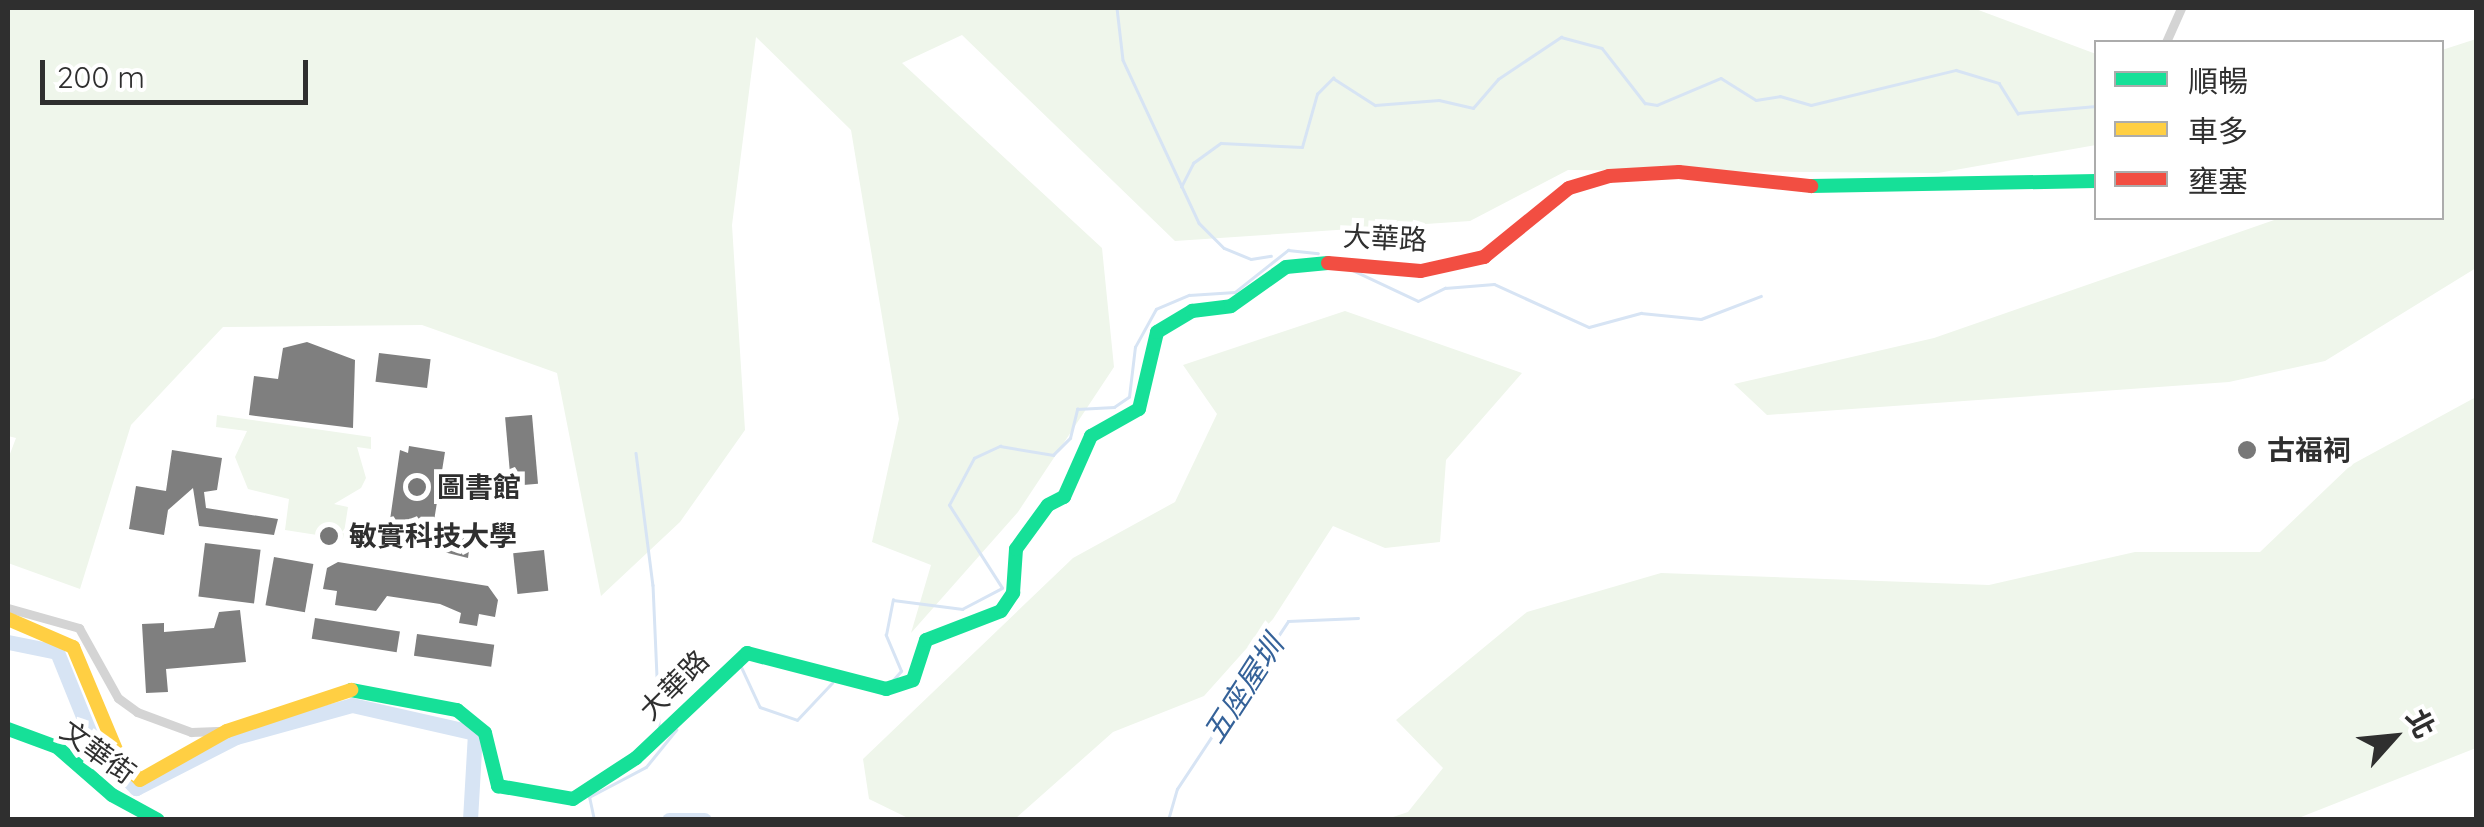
<!DOCTYPE html>
<meta charset="utf-8">
<style>
body{margin:0}
#map{position:relative;width:2484px;height:827px;overflow:hidden;background:#fff;font-family:Quicksand,"Noto Sans TC",sans-serif}
div>[style]{position:absolute}
.green>*{inset:0;background:#eff6eb}
.stream>*{height:2.5px;margin:-1.25px;padding:0 1.25px;transform-origin:1.25px;border-radius:1.25px;background:#d7e4f4}
.river>*{height:15px;margin:-7.5px;padding:0 7.5px;transform-origin:7.5px;border-radius:7.5px;background:#d7e4f4}
.building>*{inset:0;background:#7f7f7f;transform-origin:0 0}
.street>*{height:9px;margin:-4.5px;padding:0 4.5px;transform-origin:4.5px;border-radius:4.5px;background:#d4d4d4}
.fast>*{height:14px;margin:-7px;padding:0 7px;transform-origin:7px;border-radius:7px;background:#16e098}
.slow>*{height:14px;margin:-7px;padding:0 7px;transform-origin:7px;border-radius:7px;background:#ffcf43}
.jam>*{height:14px;margin:-7px;padding:0 7px;transform-origin:7px;border-radius:7px;background:#f24e42}
.dots>*{width:28px;height:28px;translate:-50% -50%;box-sizing:border-box;border:5px solid #fff;border-radius:50%}
span{translate:-50% -50%;white-space:nowrap;text-align:center;line-height:1.15;-webkit-text-stroke:10px #fff;paint-order:stroke}
.street-label{font-size:28px;color:#2f2f2f}
.poi-label{font-size:28px;color:#2f2f2f;font-weight:700}
.left{translate:0 -50%;text-align:left}
.water-label{font-size:30px;color:#356299;font-style:italic}
.frame{position:absolute;inset:0;border:10px solid #2f2f2f;pointer-events:none}
.legend{position:absolute;left:2094px;top:40px;width:350px;height:180px;box-sizing:border-box;background:#fff;border:2px solid #acacac;margin:0;padding:12px 18px;list-style:none;font-size:30px;color:#2f2f2f}
.legend li{display:flex;align-items:center;gap:20px;height:50px}
.legend b{width:50px;border:2px solid #acacac}
.north{position:absolute;left:2344px;top:687px;width:100px;height:100px;-webkit-text-stroke:8px #fff;paint-order:stroke;rotate:63deg;font-size:28px;font-weight:700;line-height:40px;text-align:center;color:#2f2f2f}
.north::after{content:'';display:block;margin:auto;width:35px;height:45px;background:#2f2f2f;clip-path:polygon(50% 0,100% 100%,50% 72%,0 100%)}
.scale{position:absolute;left:40px;top:60px;width:268px;height:45px;box-sizing:border-box;border:5px solid #2f2f2f;border-top:0;padding-left:12px;font-size:30px;line-height:35px;white-space:nowrap;color:#2f2f2f;-webkit-text-stroke:8px #fff;paint-order:stroke}
</style>
<div id="map">
<div class="green">
<i style="clip-path:polygon(8px 8px,1973px 8px,2096px 54px,2096px 145px,1938px 173px,1568px 170px,1470px 221px,1175px 241px,962px 35px,902px 63px,1102px 248px,1114px 367px,1018px 512px,911px 633px,931px 565px,872px 542px,899px 419px,851px 130px,756px 37px,732px 225px,745px 430px,680px 522px,601px 596px,557px 373px,422px 325px,223px 327px,131px 425px,80px 589px,8px 563px,8px 459px,16px 438px,8px 436px)"></i>
<i style="clip-path:polygon(2476px 39px,2476px 268px,2325px 361px,2229px 382px,1767px 415px,1734px 384px,1934px 338px,2280px 218px,2442px 218px,2442px 50px)"></i>
<i style="clip-path:polygon(1345px 311px,1522px 373px,1446px 460px,1440px 542px,1385px 548px,1333px 526px,1273px 619px,1204px 696px,1113px 732px,1015px 819px,910px 819px,869px 799px,863px 759px,1073px 558px,1175px 502px,1217px 414px,1183px 365px)"></i>
<i style="clip-path:polygon(2476px 397px,2476px 748px,2296px 819px,1387px 819px,1408px 812px,1443px 768px,1396px 720px,1527px 612px,1661px 573px,1989px 585px,2135px 552px,2260px 552px,2351px 465px)"></i>
<i style="clip-path:polygon(217px 415px,371px 437px,371px 449px,357px 447px,366px 478px,361px 488px,334px 504px,348px 507px,343px 539px,285px 530px,289px 499px,248px 489px,235px 457px,247px 431px,216px 427px)"></i>
</div>
<div class="stream">
<i style="left:1117px;top:8px;width:52px;rotate:83.4deg"></i>
<i style="left:1123px;top:60px;width:180px;rotate:65deg"></i>
<i style="left:1199px;top:223px;width:35px;rotate:45deg"></i>
<i style="left:1224px;top:248px;width:29px;rotate:22deg"></i>
<i style="left:1251px;top:259px;width:20px;rotate:-9deg"></i>
<i style="left:1181px;top:187px;width:27px;rotate:-63deg"></i>
<i style="left:1193px;top:163px;width:34px;rotate:-36deg"></i>
<i style="left:1221px;top:143px;width:81px;rotate:2.8deg"></i>
<i style="left:1302px;top:147px;width:55px;rotate:-74.2deg"></i>
<i style="left:1317px;top:94px;width:23px;rotate:-45deg"></i>
<i style="left:1333px;top:78px;width:50px;rotate:32.7deg"></i>
<i style="left:1375px;top:105px;width:64px;rotate:-4.5deg"></i>
<i style="left:1439px;top:100px;width:35px;rotate:13deg"></i>
<i style="left:1473px;top:108px;width:38px;rotate:-49deg"></i>
<i style="left:1498px;top:79px;width:76px;rotate:-33.7deg"></i>
<i style="left:1561px;top:37px;width:42px;rotate:15deg"></i>
<i style="left:1602px;top:48px;width:70px;rotate:52deg"></i>
<i style="left:1645px;top:103px;width:12px;rotate:9deg"></i>
<i style="left:1657px;top:105px;width:69px;rotate:-22.9deg"></i>
<i style="left:1721px;top:78px;width:41px;rotate:32.2deg"></i>
<i style="left:1756px;top:100px;width:24px;rotate:-9deg"></i>
<i style="left:1780px;top:96px;width:32px;rotate:16deg"></i>
<i style="left:1811px;top:105px;width:149px;rotate:-13.6deg"></i>
<i style="left:1956px;top:70px;width:45px;rotate:16.8deg"></i>
<i style="left:1999px;top:83px;width:36px;rotate:58deg"></i>
<i style="left:2018px;top:113px;width:78px;rotate:-5.1deg"></i>
<i style="left:1348px;top:268px;width:77px;rotate:25.2deg"></i>
<i style="left:1418px;top:301px;width:30px;rotate:-26deg"></i>
<i style="left:1445px;top:288px;width:49px;rotate:-4.7deg"></i>
<i style="left:1494px;top:284px;width:104px;rotate:24.4deg"></i>
<i style="left:1589px;top:327px;width:54px;rotate:-15.1deg"></i>
<i style="left:1641px;top:313px;width:60px;rotate:5.7deg"></i>
<i style="left:1701px;top:319px;width:64px;rotate:-21deg"></i>
<i style="left:636px;top:453px;width:133px;rotate:82.7deg"></i>
<i style="left:653px;top:585px;width:140px;rotate:87.5deg"></i>
<i style="left:741px;top:666px;width:45px;rotate:65.1deg"></i>
<i style="left:760px;top:707px;width:39px;rotate:19deg"></i>
<i style="left:797px;top:720px;width:51px;rotate:-46.6deg"></i>
<i style="left:893px;top:680px;width:12px;rotate:-48deg"></i>
<i style="left:901px;top:671px;width:39px;rotate:-113deg"></i>
<i style="left:886px;top:635px;width:36px;rotate:-79deg"></i>
<i style="left:893px;top:600px;width:70px;rotate:7.4deg"></i>
<i style="left:962px;top:609px;width:45px;rotate:-27.7deg"></i>
<i style="left:1002px;top:588px;width:98px;rotate:-122.6deg"></i>
<i style="left:949px;top:505px;width:53px;rotate:-62deg"></i>
<i style="left:974px;top:458px;width:29px;rotate:-25deg"></i>
<i style="left:1000px;top:446px;width:54px;rotate:9.6deg"></i>
<i style="left:1053px;top:455px;width:24px;rotate:-45deg"></i>
<i style="left:1070px;top:438px;width:30px;rotate:-76deg"></i>
<i style="left:1077px;top:409px;width:37px;rotate:-3deg"></i>
<i style="left:1114px;top:407px;width:18px;rotate:-34deg"></i>
<i style="left:1129px;top:397px;width:50px;rotate:-83.2deg"></i>
<i style="left:1135px;top:347px;width:43px;rotate:-61.1deg"></i>
<i style="left:1156px;top:309px;width:36px;rotate:-23deg"></i>
<i style="left:1189px;top:295px;width:46px;rotate:-3.7deg"></i>
<i style="left:1235px;top:292px;width:68px;rotate:-38.4deg"></i>
<i style="left:1288px;top:250px;width:30px;rotate:6deg"></i>
<i style="left:594px;top:820px;width:24px;rotate:-102deg"></i>
<i style="left:589px;top:797px;width:64px;rotate:-27.8deg"></i>
<i style="left:646px;top:767px;width:48px;rotate:-51deg"></i>
<i style="left:1168px;top:820px;width:32px;rotate:-74deg"></i>
<i style="left:1177px;top:789px;width:201px;rotate:-56.5deg"></i>
<i style="left:1288px;top:621px;width:70px;rotate:-2.5deg"></i>
</div>
<div class="river">
<i style="left:8px;top:642px;width:50px;rotate:11.5deg"></i>
<i style="left:57px;top:652px;width:101px;rotate:68deg"></i>
<i style="left:95px;top:746px;width:59px;rotate:45.7deg"></i>
<i style="left:136px;top:788px;width:112px;rotate:-27deg"></i>
<i style="left:236px;top:737px;width:120px;rotate:-15.4deg"></i>
<i style="left:352px;top:705px;width:126px;rotate:12.8deg"></i>
<i style="left:475px;top:733px;width:87px;rotate:93.3deg"></i>
<i style="left:669px;top:820px;width:35px"></i>
</div>
<div class="building">
<i style="clip-path:polygon(307px 342px,355px 360px,353px 428px,249px 415px,254px 376px,278px 379px,283px 348px)"></i>
<i style="left:379px;top:353px;width:52px;height:29px;rotate:7deg"></i>
<i style="left:532px;top:415px;width:69px;height:27px;rotate:85deg"></i>
<i style="clip-path:polygon(409px 446px,445px 452px,434px 521px,472px 527px,468px 558px,395px 540px,397px 529px,389px 527px,400px 450px,408px 453px)"></i>
<i style="clip-path:polygon(172px 450px,222px 458px,217px 490px,204px 492px,206px 508px,278px 519px,274px 535px,199px 526px,193px 488px,168px 510px,164px 535px,129px 529px,136px 486px,166px 491px)"></i>
<i style="left:205px;top:543px;width:56px;height:54px;rotate:7deg"></i>
<i style="left:544px;top:550px;width:41px;height:31px;rotate:84deg"></i>
<i style="left:274px;top:557px;width:40px;height:49px;rotate:10deg"></i>
<i style="clip-path:polygon(338px 562px,488px 586px,498px 600px,495px 617px,479px 614px,477px 626px,459px 623px,461px 613px,440px 604px,387px 596px,376px 611px,335px 605px,337px 591px,323px 589px,327px 568px)"></i>
<i style="clip-path:polygon(240px 610px,246px 662px,166px 669px,168px 692px,146px 693px,142px 624px,164px 623px,164px 632px,214px 628px,219px 612px)"></i>
<i style="left:315px;top:618px;width:86px;height:21px;rotate:9deg"></i>
<i style="left:417px;top:634px;width:78px;height:22px;rotate:8deg"></i>
</div>
<div class="street">
<i style="left:2166px;top:42px;width:37px;rotate:-66deg"></i>
<i style="left:8px;top:608px;width:74px;rotate:15.7deg"></i>
<i style="left:79px;top:628px;width:80px;rotate:60.9deg"></i>
<i style="left:118px;top:698px;width:24px;rotate:36deg"></i>
<i style="left:137px;top:712px;width:58px;rotate:20.3deg"></i>
<i style="left:191px;top:732px;width:33px;rotate:-2deg"></i>
</div>
<div class="fast">
<i style="left:1811px;top:186px;width:285px;rotate:-1deg"></i>
<i style="left:351px;top:690px;width:108px;rotate:10.7deg"></i>
<i style="left:457px;top:710px;width:36px;rotate:39deg"></i>
<i style="left:485px;top:733px;width:55px;rotate:76.2deg"></i>
<i style="left:498px;top:786px;width:76px;rotate:9.8deg"></i>
<i style="left:573px;top:799px;width:75px;rotate:-33.1deg"></i>
<i style="left:636px;top:758px;width:153px;rotate:-43.4deg"></i>
<i style="left:747px;top:653px;width:144px;rotate:14.5deg"></i>
<i style="left:886px;top:689px;width:28px;rotate:-18deg"></i>
<i style="left:913px;top:680px;width:42px;rotate:-72deg"></i>
<i style="left:926px;top:640px;width:80px;rotate:-21.1deg"></i>
<i style="left:1001px;top:611px;width:22px;rotate:-56deg"></i>
<i style="left:1013px;top:593px;width:44px;rotate:-86.1deg"></i>
<i style="left:1016px;top:549px;width:54px;rotate:-54deg"></i>
<i style="left:1048px;top:505px;width:18px;rotate:-27deg"></i>
<i style="left:1064px;top:497px;width:67px;rotate:-66.1deg"></i>
<i style="left:1091px;top:436px;width:55px;rotate:-29.4deg"></i>
<i style="left:1139px;top:409px;width:79px;rotate:-76.8deg"></i>
<i style="left:1157px;top:332px;width:41px;rotate:-31deg"></i>
<i style="left:1192px;top:311px;width:39px;rotate:-7deg"></i>
<i style="left:1231px;top:306px;width:67px;rotate:-35.3deg"></i>
<i style="left:1286px;top:267px;width:42px;rotate:-5.4deg"></i>
<i style="left:8px;top:729px;width:52px;rotate:20.2deg"></i>
<i style="left:57px;top:747px;width:73px;rotate:41.1deg"></i>
<i style="left:112px;top:795px;width:52px;rotate:28.5deg"></i>
</div>
<div class="slow">
<i style="left:8px;top:619px;width:71px;rotate:23.3deg"></i>
<i style="left:73px;top:647px;width:125px;rotate:67.3deg"></i>
<i style="left:121px;top:762px;width:26px;rotate:43deg"></i>
<i style="left:140px;top:780px;width:100px;rotate:-29.4deg"></i>
<i style="left:227px;top:731px;width:131px;rotate:-18.3deg"></i>
</div>
<div class="jam">
<i style="left:1328px;top:263px;width:93px;rotate:4.9deg"></i>
<i style="left:1421px;top:271px;width:65px;rotate:-12.5deg"></i>
<i style="left:1484px;top:257px;width:109px;rotate:-39.1deg"></i>
<i style="left:1569px;top:188px;width:42px;rotate:-16.7deg"></i>
<i style="left:1609px;top:176px;width:70px;rotate:-3.3deg"></i>
<i style="left:1679px;top:172px;width:133px;rotate:6.1deg"></i>
</div>
<div class="dots">
<i style="left:2247px;top:450px;background:#787878"></i>
<i style="left:417px;top:487px;background:#787878"></i>
<i style="left:329px;top:536px;background:#787878"></i>
</div>
<div class="street-label">
<span style="left:1385px;top:238px;rotate:3deg">大華路</span>
<span style="left:674px;top:685px;rotate:-45deg">大華路</span>
<span style="left:98px;top:752px;rotate:36deg">文華街</span>
</div>
<div class="poi-label">
<span class="left" style="left:2267px;top:450px">古福祠</span>
<span class="left" style="left:437px;top:487px">圖書館</span>
<span class="left" style="left:349px;top:536px">敏實科技大學</span>
</div>
<div class="water-label">
<span style="left:1243px;top:689px;rotate:-57deg">五座屋圳</span>
</div>
<div class="frame"></div>
<ul class="legend">
<li><b style="height:12px;background:#16e098"></b>順暢</li>
<li><b style="height:12px;background:#ffcf43"></b>車多</li>
<li><b style="height:12px;background:#f24e42"></b>壅塞</li>
</ul>
<div class="north">北</div>
<div class="scale">200 m</div>
</div>
